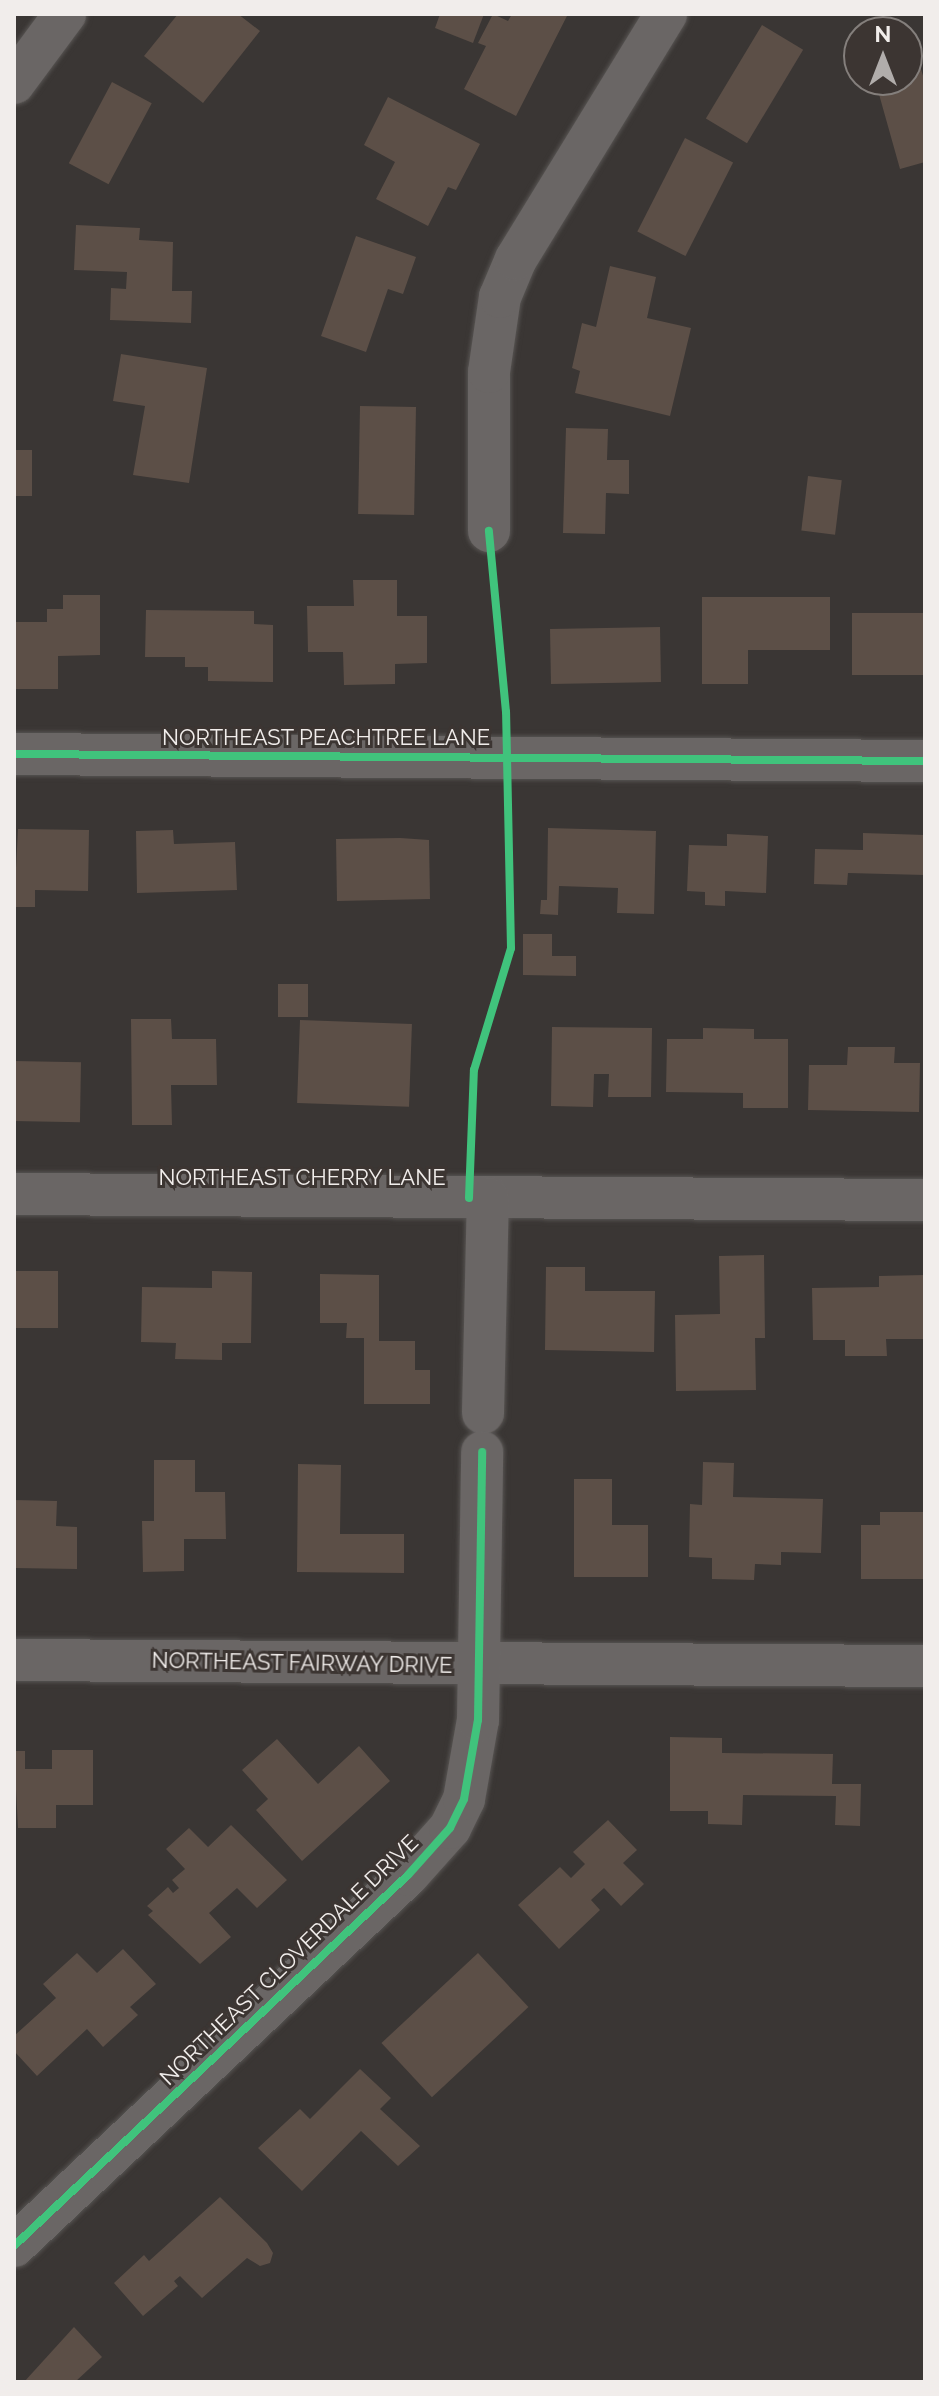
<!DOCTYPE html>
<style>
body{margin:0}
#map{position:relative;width:939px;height:2396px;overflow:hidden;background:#3a3634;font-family:Raleway,sans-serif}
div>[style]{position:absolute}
.building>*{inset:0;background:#5c4f47;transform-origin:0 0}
.roads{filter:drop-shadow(0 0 2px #575452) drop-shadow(0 0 2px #575452)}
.minor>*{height:42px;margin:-21px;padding:0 21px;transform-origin:21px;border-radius:21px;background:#6a6665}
.cycleway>*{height:8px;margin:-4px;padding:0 4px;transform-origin:4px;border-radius:4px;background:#40c37c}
span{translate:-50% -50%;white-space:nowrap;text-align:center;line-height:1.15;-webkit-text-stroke:6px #3c3532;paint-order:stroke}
.street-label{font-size:22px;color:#f1edeb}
.frame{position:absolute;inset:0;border:16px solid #f1edeb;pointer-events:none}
.north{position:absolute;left:843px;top:16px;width:80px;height:80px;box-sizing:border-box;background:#3c3532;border:2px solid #847f7c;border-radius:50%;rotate:0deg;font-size:22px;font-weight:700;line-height:32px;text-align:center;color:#f1edeb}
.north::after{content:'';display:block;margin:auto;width:28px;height:36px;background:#b1adab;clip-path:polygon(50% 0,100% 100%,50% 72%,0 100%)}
</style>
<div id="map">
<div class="building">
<i style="clip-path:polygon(178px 14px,238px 14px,260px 31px,203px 103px,144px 56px)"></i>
<i style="clip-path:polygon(440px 14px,484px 14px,473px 43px,435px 28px)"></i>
<i style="clip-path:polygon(493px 14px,508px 21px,512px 14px,568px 14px,516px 116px,464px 89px,486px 46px,478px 43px)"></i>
<i style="left:762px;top:25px;width:48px;height:109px;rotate:31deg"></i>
<i style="clip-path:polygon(919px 63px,925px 82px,925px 162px,900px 169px,875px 80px,907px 80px,907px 66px)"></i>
<i style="left:112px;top:82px;width:45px;height:92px;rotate:28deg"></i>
<i style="clip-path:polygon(388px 97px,480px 144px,456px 190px,448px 187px,428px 226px,376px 199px,395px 162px,364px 145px)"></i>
<i style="left:685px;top:138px;width:54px;height:105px;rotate:27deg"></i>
<i style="clip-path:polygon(76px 225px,140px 228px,139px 240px,173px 242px,172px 291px,192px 291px,191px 323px,110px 320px,111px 288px,126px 289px,127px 272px,74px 270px)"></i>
<i style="clip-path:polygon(356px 236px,416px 257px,403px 294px,388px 289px,366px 352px,321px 336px)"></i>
<i style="clip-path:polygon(610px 266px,656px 277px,647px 318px,691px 328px,670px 416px,575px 393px,580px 371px,572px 368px,582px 323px,596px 327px)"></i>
<i style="clip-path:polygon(121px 354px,207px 368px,189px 483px,133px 475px,145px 406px,113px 401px)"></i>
<i style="left:360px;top:406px;width:56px;height:108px;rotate:1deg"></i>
<i style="clip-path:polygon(566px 428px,608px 429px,607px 460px,629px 460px,629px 494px,606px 493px,605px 534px,563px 533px)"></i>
<i style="left:14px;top:450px;width:18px;height:46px"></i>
<i style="left:808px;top:476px;width:34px;height:55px;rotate:7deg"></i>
<i style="clip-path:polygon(353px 580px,397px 580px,397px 616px,427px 616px,427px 663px,395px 664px,395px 684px,344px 685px,343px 652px,308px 652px,307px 606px,354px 606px)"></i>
<i style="clip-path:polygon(63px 595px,100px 595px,100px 655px,58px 656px,58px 689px,14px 689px,14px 622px,47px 622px,47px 609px,63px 609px)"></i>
<i style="clip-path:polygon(702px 597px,830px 597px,830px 650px,748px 650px,748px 684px,702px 684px)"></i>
<i style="clip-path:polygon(146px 610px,254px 611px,254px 624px,273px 625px,273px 682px,208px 681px,208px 667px,185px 667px,185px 657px,145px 657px)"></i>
<i style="left:925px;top:613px;width:62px;height:73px;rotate:90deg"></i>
<i style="left:660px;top:627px;width:55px;height:110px;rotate:89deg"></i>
<i style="clip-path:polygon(548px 828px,656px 831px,654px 914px,617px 913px,618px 888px,559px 886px,558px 915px,540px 914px,541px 900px,547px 900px)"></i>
<i style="clip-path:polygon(18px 829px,89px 830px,88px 891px,35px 890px,35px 907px,14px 907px)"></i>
<i style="clip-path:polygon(173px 830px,174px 844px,235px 842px,237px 890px,137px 893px,136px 831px)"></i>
<i style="clip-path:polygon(863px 833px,925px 835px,925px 875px,848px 873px,847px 885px,814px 884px,815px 849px,863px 850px)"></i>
<i style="clip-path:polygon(727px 834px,768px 836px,766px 893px,725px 891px,725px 906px,705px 905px,705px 892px,687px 891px,689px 845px,727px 846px)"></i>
<i style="clip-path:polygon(400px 838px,429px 840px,430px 899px,337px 901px,336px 839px)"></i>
<i style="clip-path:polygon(523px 934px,552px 934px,552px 956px,576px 956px,576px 976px,523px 975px)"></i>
<i style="left:278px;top:984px;width:30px;height:33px"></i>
<i style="clip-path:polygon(131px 1019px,171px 1019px,172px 1039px,216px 1039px,217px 1085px,171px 1085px,172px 1125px,132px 1125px)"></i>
<i style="left:300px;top:1020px;width:112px;height:83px;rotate:2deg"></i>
<i style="clip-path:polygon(552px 1027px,652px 1028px,651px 1097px,608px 1097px,609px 1074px,594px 1074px,593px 1107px,551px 1106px)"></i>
<i style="clip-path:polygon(703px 1028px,754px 1029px,754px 1039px,788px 1039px,788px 1108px,743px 1108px,743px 1093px,666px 1092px,667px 1039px,703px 1039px)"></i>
<i style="clip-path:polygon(848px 1047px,895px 1047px,894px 1063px,920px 1063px,919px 1112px,808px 1110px,809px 1065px,847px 1065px)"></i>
<i style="left:14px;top:1061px;width:67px;height:60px;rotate:1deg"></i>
<i style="clip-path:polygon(764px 1255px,765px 1338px,755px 1338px,756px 1390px,676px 1391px,675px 1315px,720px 1314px,719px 1256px)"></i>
<i style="clip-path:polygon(546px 1267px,585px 1267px,585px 1291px,655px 1291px,654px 1352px,545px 1350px)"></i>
<i style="left:14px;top:1271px;width:44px;height:57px"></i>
<i style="clip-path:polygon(212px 1271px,252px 1272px,251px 1343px,222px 1343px,222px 1360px,175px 1359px,176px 1343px,141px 1342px,142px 1287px,212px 1288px)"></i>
<i style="clip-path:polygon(320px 1274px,379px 1275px,379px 1341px,415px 1341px,415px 1370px,430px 1370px,430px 1404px,364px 1404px,364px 1338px,346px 1338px,347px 1323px,320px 1323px)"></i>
<i style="clip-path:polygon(925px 1275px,925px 1339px,886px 1339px,887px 1356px,845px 1356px,845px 1340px,813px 1340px,812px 1288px,879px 1287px,879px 1276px)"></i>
<i style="clip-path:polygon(154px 1460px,195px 1460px,195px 1492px,225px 1492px,226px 1539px,184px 1539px,184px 1571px,143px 1572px,142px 1521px,154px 1521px)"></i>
<i style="clip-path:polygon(703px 1462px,734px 1463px,733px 1497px,823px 1499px,821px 1553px,781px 1552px,781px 1565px,755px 1564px,754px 1580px,712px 1579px,712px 1558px,689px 1557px,690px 1504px,702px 1505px)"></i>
<i style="clip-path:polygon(298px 1464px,341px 1465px,340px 1534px,404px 1534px,404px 1573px,297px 1572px)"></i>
<i style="clip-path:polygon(574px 1479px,612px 1479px,612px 1525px,648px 1525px,648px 1577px,574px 1577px)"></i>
<i style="clip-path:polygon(14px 1500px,57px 1501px,56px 1526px,77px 1527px,77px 1569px,14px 1568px)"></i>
<i style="clip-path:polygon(880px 1512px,925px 1512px,925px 1579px,861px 1579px,861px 1525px,880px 1525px)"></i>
<i style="clip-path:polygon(670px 1737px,722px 1738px,722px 1753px,833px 1754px,832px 1784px,861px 1784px,860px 1826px,835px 1825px,836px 1796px,743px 1795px,742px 1825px,708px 1824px,708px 1811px,670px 1811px)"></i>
<i style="clip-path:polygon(277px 1739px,318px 1784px,359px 1746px,390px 1781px,302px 1861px,256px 1810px,268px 1799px,242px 1770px)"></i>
<i style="clip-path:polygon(52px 1750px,93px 1750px,93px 1805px,56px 1805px,56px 1828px,18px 1828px,14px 1751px,25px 1751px,25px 1769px,52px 1769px)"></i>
<i style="clip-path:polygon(608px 1820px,637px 1850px,623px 1863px,644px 1884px,621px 1906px,604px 1888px,591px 1900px,600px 1910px,559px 1949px,518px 1905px,560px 1867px,571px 1878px,585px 1864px,573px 1852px)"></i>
<i style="clip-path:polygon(231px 1825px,287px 1880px,257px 1908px,237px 1888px,209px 1913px,231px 1937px,200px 1964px,148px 1915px,153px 1911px,147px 1906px,168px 1887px,173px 1893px,179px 1888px,172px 1880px,185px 1869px,166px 1849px,189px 1828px,208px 1847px)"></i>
<i style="clip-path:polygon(123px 1949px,156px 1984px,130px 2007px,138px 2015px,103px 2047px,87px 2029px,37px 2076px,14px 2051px,14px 2036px,56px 1998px,43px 1984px,77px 1953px,97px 1973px)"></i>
<i style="left:478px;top:1953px;width:74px;height:132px;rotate:47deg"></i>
<i style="clip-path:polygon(360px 2069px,391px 2098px,380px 2109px,420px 2146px,398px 2166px,361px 2131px,302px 2191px,258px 2148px,300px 2109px,310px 2119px)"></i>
<i style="clip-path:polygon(220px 2197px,267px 2243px,273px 2253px,270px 2263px,260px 2266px,247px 2258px,202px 2298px,180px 2276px,174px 2281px,178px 2286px,143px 2316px,114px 2283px,144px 2255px,149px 2261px)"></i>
<i style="clip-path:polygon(74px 2327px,102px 2357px,75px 2382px,24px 2382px)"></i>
</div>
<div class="roads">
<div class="minor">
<i style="left:14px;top:83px;width:86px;rotate:-53.5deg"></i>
<i style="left:489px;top:531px;width:159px;rotate:-90deg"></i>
<i style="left:489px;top:372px;width:76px;rotate:-81.7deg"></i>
<i style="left:500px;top:297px;width:41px;rotate:-67.2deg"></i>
<i style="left:516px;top:259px;width:287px;rotate:-58.5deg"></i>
<i style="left:14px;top:754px;width:911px;rotate:0.44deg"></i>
<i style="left:14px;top:1194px;width:911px;rotate:0.38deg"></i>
<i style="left:483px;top:1413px;width:215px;rotate:-88.7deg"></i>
<i style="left:14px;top:1660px;width:911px;rotate:0.38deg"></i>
<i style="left:14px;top:2246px;width:541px;rotate:-43.28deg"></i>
<i style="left:408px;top:1875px;width:63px;rotate:-48.2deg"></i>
<i style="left:450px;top:1828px;width:32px;rotate:-64deg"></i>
<i style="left:464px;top:1799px;width:80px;rotate:-80deg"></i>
<i style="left:478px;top:1720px;width:268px;rotate:-89.1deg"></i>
</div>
</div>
<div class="cycleway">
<i style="left:14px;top:754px;width:911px;rotate:0.44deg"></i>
<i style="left:469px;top:1198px;width:128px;rotate:-87.8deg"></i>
<i style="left:474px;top:1070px;width:127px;rotate:-73.1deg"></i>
<i style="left:511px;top:948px;width:236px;rotate:-91.2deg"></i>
<i style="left:506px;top:712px;width:182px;rotate:-95.4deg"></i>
<i style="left:14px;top:2246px;width:541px;rotate:-43.28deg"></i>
<i style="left:408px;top:1875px;width:63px;rotate:-48.2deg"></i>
<i style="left:450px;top:1828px;width:32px;rotate:-64deg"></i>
<i style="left:464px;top:1799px;width:80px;rotate:-80deg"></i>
<i style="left:478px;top:1720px;width:268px;rotate:-89.1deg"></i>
</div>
<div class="street-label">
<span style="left:326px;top:738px">NORTHEAST PEACHTREE LANE</span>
<span style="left:302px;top:1178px">NORTHEAST CHERRY LANE</span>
<span style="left:302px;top:1663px;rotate:1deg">NORTHEAST FAIRWAY DRIVE</span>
<span style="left:289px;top:1960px;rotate:-44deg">NORTHEAST CLOVERDALE DRIVE</span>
</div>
<div class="frame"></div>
<div class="north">N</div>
</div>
